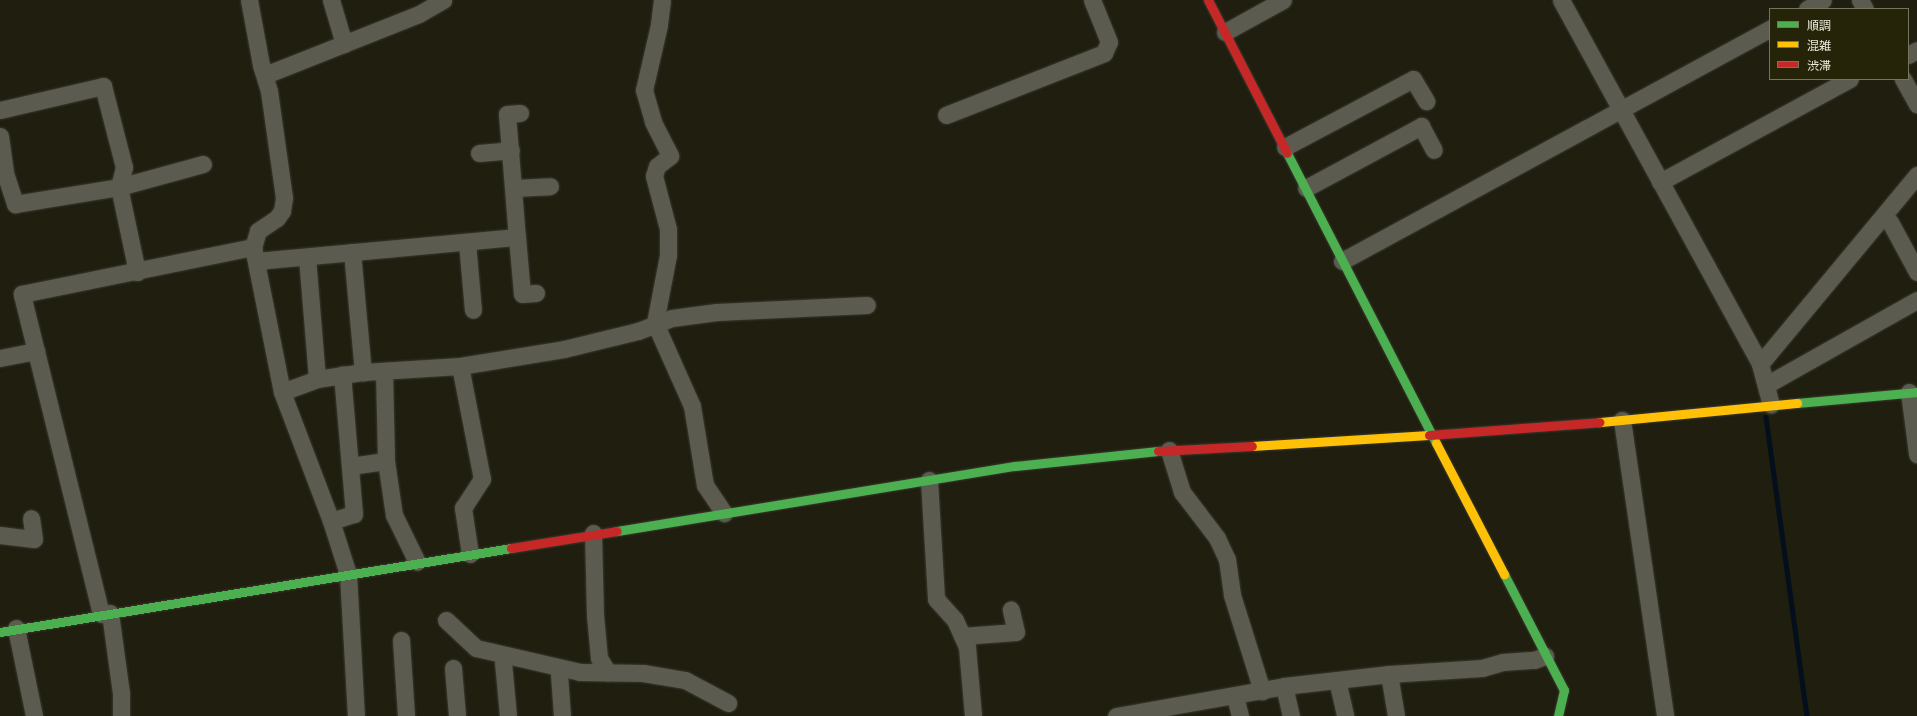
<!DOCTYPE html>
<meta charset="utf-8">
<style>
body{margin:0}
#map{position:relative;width:1917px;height:716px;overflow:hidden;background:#1f1e0f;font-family:Arial,"Noto Sans JP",sans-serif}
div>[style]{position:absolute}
.stream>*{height:4.5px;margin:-2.25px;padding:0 2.25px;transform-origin:2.25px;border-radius:2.25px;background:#030f1c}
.roads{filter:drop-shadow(0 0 1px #3a3930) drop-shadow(0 0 1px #3a3930)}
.street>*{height:17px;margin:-8.5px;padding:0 8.5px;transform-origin:8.5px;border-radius:8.5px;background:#5b5b50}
.fast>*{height:9px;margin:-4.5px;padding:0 4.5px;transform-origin:4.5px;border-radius:4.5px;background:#4caf50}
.slow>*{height:9px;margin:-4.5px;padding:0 4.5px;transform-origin:4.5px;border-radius:4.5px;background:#ffc107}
.jam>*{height:9px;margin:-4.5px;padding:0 4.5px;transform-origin:4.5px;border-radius:4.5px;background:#c62828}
span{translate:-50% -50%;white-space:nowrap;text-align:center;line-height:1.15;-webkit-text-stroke:4px #252409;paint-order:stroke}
.legend{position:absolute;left:1769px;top:8px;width:140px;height:72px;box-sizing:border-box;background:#252409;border:1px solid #75745d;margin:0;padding:5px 7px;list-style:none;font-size:12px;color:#ececdc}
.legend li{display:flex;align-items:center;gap:8px;height:20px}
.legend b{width:20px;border:1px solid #75745d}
</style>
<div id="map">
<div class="stream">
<i style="left:1766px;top:417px;width:302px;rotate:82.2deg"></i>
</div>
<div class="roads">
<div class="street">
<i style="left:249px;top:0;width:66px;rotate:79.5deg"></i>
<i style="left:261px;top:65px;width:27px;rotate:73deg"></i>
<i style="left:269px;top:91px;width:108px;rotate:82deg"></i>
<i style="left:284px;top:198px;width:13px;rotate:99deg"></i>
<i style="left:282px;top:211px;width:9px;rotate:126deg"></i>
<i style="left:277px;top:218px;width:23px;rotate:146deg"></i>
<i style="left:258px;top:231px;width:17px;rotate:107deg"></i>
<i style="left:253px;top:247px;width:148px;rotate:78.7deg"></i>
<i style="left:282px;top:392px;width:138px;rotate:69.2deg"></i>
<i style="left:331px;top:521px;width:56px;rotate:72.2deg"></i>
<i style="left:348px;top:574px;width:142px;rotate:86.8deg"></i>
<i style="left:331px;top:0;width:46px;rotate:73.5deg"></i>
<i style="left:662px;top:0;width:25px;rotate:97deg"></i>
<i style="left:659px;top:25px;width:67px;rotate:103deg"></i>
<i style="left:644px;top:90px;width:33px;rotate:74deg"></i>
<i style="left:653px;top:122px;width:38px;rotate:63deg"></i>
<i style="left:670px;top:156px;width:16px;rotate:142deg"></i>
<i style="left:657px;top:166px;width:10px;rotate:107deg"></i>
<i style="left:654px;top:176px;width:55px;rotate:75.2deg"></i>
<i style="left:668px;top:229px;width:26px;rotate:90deg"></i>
<i style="left:668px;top:255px;width:69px;rotate:100.8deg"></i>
<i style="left:655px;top:323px;width:91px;rotate:66deg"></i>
<i style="left:692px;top:406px;width:80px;rotate:80.7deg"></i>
<i style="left:705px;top:485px;width:34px;rotate:56deg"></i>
<i style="left:1561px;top:0;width:415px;rotate:61.3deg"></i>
<i style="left:1760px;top:364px;width:42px;rotate:75deg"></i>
<i style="left:1860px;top:0;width:10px;rotate:61deg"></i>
<i style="left:1807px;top:9px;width:18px;rotate:-29deg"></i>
<i style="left:1225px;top:32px;width:66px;rotate:-28.9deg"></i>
<i style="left:1908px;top:55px;width:10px;rotate:-29deg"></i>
<i style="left:265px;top:75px;width:166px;rotate:-21.6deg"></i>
<i style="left:419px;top:14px;width:28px;rotate:-30deg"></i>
<i style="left:1903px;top:79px;width:29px;rotate:61deg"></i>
<i style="left:0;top:110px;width:106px;rotate:-13.1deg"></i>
<i style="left:103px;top:86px;width:84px;rotate:75.5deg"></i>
<i style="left:124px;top:167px;width:21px;rotate:104deg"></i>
<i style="left:119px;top:187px;width:87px;rotate:78deg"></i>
<i style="left:520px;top:113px;width:13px;rotate:176deg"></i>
<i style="left:507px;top:114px;width:123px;rotate:85.4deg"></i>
<i style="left:517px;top:237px;width:57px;rotate:85deg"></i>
<i style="left:522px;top:294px;width:14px;rotate:-4deg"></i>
<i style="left:946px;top:115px;width:170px;rotate:-21.4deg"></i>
<i style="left:1104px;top:53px;width:12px;rotate:-66deg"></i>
<i style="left:1109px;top:42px;width:45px;rotate:-112deg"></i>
<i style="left:0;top:136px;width:37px;rotate:82deg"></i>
<i style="left:5px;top:173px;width:33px;rotate:72deg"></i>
<i style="left:15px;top:204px;width:105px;rotate:-9.3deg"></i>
<i style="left:119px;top:187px;width:87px;rotate:-15.3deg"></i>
<i style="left:1285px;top:147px;width:145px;rotate:-28deg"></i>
<i style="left:1413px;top:79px;width:26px;rotate:59deg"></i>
<i style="left:479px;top:153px;width:32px;rotate:-5deg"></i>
<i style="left:1660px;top:182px;width:216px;rotate:-28.5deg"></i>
<i style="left:515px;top:188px;width:35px;rotate:-3deg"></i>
<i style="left:1306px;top:188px;width:131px;rotate:-28.3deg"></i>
<i style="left:1421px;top:126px;width:27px;rotate:62deg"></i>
<i style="left:1890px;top:222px;width:57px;rotate:61.6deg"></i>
<i style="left:467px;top:242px;width:68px;rotate:85deg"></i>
<i style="left:352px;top:252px;width:121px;rotate:84.8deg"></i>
<i style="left:307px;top:257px;width:122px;rotate:85.3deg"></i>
<i style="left:257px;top:261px;width:261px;rotate:-5.3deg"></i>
<i style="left:1342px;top:261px;width:487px;rotate:-28.5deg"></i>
<i style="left:0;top:358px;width:37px;rotate:-11deg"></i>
<i style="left:1760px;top:364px;width:246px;rotate:-50.3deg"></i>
<i style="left:384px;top:371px;width:90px;rotate:88.7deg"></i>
<i style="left:386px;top:461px;width:55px;rotate:81.6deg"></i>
<i style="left:394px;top:515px;width:52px;rotate:63.9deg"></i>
<i style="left:1766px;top:385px;width:173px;rotate:-29.4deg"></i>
<i style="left:282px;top:392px;width:37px;rotate:-20deg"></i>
<i style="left:317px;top:379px;width:47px;rotate:-8.7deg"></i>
<i style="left:363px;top:372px;width:97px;rotate:-3.5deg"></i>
<i style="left:1909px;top:392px;width:63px;rotate:82.6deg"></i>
<i style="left:1622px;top:420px;width:299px;rotate:81.7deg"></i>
<i style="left:1169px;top:450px;width:44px;rotate:72.8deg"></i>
<i style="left:1182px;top:492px;width:58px;rotate:52.7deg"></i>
<i style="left:1217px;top:538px;width:23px;rotate:65deg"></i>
<i style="left:1227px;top:559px;width:36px;rotate:82deg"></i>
<i style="left:1232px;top:595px;width:101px;rotate:72.6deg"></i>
<i style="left:350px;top:466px;width:36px;rotate:-8deg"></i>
<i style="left:929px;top:480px;width:119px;rotate:86.6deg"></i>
<i style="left:936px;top:599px;width:28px;rotate:48deg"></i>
<i style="left:955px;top:620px;width:30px;rotate:66deg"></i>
<i style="left:967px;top:647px;width:69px;rotate:85deg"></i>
<i style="left:331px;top:521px;width:24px;rotate:-17deg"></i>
<i style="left:354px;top:514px;width:140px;rotate:-94.9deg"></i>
<i style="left:593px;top:533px;width:82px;rotate:88.6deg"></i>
<i style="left:595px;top:615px;width:43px;rotate:84.7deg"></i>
<i style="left:599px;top:658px;width:17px;rotate:59deg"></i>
<i style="left:0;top:535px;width:34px;rotate:7deg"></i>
<i style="left:34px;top:539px;width:21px;rotate:-98deg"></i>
<i style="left:470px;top:554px;width:47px;rotate:-98.7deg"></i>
<i style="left:463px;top:508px;width:35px;rotate:-57deg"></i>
<i style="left:482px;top:479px;width:115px;rotate:-101deg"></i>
<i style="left:460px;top:366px;width:105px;rotate:-9.3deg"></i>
<i style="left:564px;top:349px;width:76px;rotate:-13.7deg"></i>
<i style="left:638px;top:331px;width:36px;rotate:-21deg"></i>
<i style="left:672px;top:318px;width:45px;rotate:-7.6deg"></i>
<i style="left:717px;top:312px;width:150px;rotate:-2.7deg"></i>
<i style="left:110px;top:613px;width:81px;rotate:82.2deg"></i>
<i style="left:121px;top:693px;width:23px;rotate:90deg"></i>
<i style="left:101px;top:614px;width:330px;rotate:-103.9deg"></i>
<i style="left:22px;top:294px;width:236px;rotate:-11.5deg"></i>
<i style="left:446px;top:620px;width:41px;rotate:43deg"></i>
<i style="left:476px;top:648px;width:107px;rotate:13deg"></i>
<i style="left:580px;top:672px;width:63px;rotate:0.9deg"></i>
<i style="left:643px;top:673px;width:43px;rotate:9.5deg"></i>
<i style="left:685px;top:680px;width:49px;rotate:28.1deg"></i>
<i style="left:16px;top:628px;width:90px;rotate:78.4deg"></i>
<i style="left:962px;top:636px;width:54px;rotate:-4.2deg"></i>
<i style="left:1016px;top:632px;width:23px;rotate:-103deg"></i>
<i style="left:401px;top:640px;width:76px;rotate:86.2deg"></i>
<i style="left:503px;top:662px;width:54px;rotate:84.7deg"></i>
<i style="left:453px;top:668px;width:48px;rotate:85.2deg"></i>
<i style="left:559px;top:674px;width:42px;rotate:85.9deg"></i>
<i style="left:1389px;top:674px;width:43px;rotate:80.5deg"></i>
<i style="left:1337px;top:680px;width:37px;rotate:77deg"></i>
<i style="left:1284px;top:686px;width:31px;rotate:77deg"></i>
<i style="left:1235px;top:696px;width:21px;rotate:76deg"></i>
<i style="left:1116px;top:716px;width:171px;rotate:-10.1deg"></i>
<i style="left:1284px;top:686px;width:106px;rotate:-6.5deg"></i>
<i style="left:1389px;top:674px;width:93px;rotate:-3.7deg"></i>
<i style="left:1482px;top:668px;width:22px;rotate:-16deg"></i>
<i style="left:1503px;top:662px;width:31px;rotate:-4deg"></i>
<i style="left:1534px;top:660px;width:12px;rotate:-20deg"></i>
</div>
<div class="fast">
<i style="left:1287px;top:153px;width:326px;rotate:62.8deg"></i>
<i style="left:1797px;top:403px;width:121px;rotate:-5.2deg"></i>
<i style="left:617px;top:531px;width:403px;rotate:-9.3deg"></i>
<i style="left:1015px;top:466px;width:144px;rotate:-6deg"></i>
<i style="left:1504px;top:574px;width:131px;rotate:62.7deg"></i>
<i style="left:1564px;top:690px;width:27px;rotate:103deg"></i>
<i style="left:0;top:632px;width:518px;rotate:-9.33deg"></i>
</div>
<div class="slow">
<i style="left:1600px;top:422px;width:198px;rotate:-5.5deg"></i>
<i style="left:1436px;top:443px;width:148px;rotate:62.6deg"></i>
<i style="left:1252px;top:446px;width:177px;rotate:-3.6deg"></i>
</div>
<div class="jam">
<i style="left:1208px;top:0;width:172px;rotate:62.7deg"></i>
<i style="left:1429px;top:435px;width:171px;rotate:-4.3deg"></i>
<i style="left:1158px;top:451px;width:94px;rotate:-3deg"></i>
<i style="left:511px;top:548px;width:107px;rotate:-9.1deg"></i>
</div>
</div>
<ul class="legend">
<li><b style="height:5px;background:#4caf50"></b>順調</li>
<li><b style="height:5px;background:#ffc107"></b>混雑</li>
<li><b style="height:5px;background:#c62828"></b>渋滞</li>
</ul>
</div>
